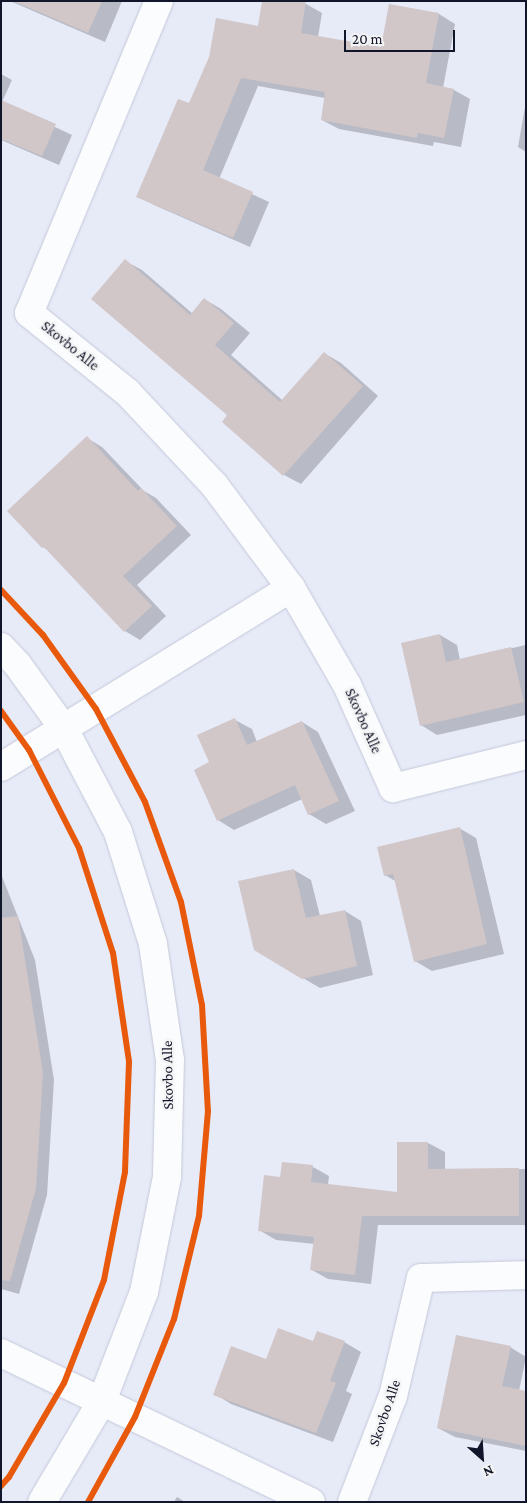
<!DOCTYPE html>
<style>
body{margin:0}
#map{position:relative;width:527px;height:1503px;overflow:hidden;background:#e7eaf7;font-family:"Crimson Pro",serif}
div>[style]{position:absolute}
.shadow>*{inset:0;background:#0003}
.building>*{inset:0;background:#d1c6c8}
.roads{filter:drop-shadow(0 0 1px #c4c8d9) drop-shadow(0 0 1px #c4c8d9)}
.minor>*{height:28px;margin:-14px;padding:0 14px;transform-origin:14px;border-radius:14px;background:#fbfcfe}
.tertiary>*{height:28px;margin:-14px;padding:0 14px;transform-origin:14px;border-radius:14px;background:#fbfcfe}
.cycleway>*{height:6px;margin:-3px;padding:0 3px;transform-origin:3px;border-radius:3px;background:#e8590c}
span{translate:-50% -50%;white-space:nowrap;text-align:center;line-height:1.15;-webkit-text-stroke:4.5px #f4f4f4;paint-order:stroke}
.street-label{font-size:15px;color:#12162b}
.frame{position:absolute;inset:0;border:2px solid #12162b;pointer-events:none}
.north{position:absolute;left:457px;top:1433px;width:50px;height:50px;-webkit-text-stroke:4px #f4f4f4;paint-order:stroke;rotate:154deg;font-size:14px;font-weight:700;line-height:20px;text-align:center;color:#12162b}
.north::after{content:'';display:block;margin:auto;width:18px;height:22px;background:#12162b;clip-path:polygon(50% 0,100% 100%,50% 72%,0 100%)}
.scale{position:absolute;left:344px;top:30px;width:111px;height:22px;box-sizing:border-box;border:2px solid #12162b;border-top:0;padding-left:6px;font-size:15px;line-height:18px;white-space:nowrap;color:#12162b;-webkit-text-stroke:4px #f4f4f4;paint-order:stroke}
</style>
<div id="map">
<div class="shadow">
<i style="clip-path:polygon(10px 1px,122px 1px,105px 42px)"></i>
<i style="clip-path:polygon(292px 1px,306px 4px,322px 13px,318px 37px,382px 48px,439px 14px,455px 24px,443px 88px,454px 90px,470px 99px,461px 147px,434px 142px,433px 146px,339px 129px,322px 120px,325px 98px,258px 86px,219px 179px,269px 202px,250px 247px,154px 205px,137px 196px,189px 105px,259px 27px)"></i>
<i style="clip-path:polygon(1px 74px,12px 80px,2px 102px,72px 135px,59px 165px,1px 140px)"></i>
<i style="clip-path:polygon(526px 101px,526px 152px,518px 147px)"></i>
<i style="clip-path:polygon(125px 261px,142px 270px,193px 314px,204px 299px,221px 309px,250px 333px,231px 355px,282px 400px,324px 353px,341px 363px,378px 396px,301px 484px,284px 475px,223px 422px,229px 415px)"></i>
<i style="clip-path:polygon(87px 438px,102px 447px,144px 491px,156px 498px,191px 535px,137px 585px,166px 616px,140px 640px,125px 631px,51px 552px,43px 547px)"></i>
<i style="clip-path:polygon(440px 635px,457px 645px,460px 660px,526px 645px,526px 715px,437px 735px,421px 725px)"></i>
<i style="clip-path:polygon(235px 720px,252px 729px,257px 742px,302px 722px,318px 732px,355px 811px,326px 824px,309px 814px,302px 799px,234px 830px,218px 820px,211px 763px)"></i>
<i style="clip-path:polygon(459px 828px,476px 838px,504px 954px,432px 971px,415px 961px,397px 882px,385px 875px)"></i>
<i style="clip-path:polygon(294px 870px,311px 880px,320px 916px,345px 911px,361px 921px,373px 975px,320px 988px,303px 978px)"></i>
<i style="clip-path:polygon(1px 874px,35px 960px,54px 1080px,47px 1195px,19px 1294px,1px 1289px)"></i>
<i style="clip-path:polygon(428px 1143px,445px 1152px,445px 1170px,526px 1169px,526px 1225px,378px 1225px,371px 1284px,328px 1279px,312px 1270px,315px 1244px,276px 1240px,259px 1230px,281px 1178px,313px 1167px,329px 1176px,328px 1185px,398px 1193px)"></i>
<i style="clip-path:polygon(344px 1342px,361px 1352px,346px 1391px,352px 1394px,333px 1442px,231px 1404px,215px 1394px,267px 1361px,314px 1343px)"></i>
<i style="clip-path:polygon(510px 1347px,526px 1357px,519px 1391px,526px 1392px,526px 1451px,455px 1437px,438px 1428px)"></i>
<i style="clip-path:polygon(177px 1497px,185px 1502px,174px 1502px)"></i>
</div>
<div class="building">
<i style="clip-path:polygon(13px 1px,102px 1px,88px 33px)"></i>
<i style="clip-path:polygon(262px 1px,306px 1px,301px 33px,381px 47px,389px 4px,439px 13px,426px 83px,454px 89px,444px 138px,418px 133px,417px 138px,321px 120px,325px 92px,241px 78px,203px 170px,253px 192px,233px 238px,136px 197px,178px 99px,189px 103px,209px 57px,216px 18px,258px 26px)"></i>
<i style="clip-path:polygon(1px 100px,56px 124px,42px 156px,1px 139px)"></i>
<i style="clip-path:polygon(125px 259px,190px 315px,204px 298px,234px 323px,215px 345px,280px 402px,324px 352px,363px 386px,283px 476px,222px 422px,227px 415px,91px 299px)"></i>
<i style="clip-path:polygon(87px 436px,138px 491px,141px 488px,177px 526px,123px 576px,152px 606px,124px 632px,44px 547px,42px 548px,7px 511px)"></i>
<i style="clip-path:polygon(440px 634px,446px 662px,511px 647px,524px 702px,420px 726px,401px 643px)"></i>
<i style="clip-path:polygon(235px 718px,247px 745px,302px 721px,339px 801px,308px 815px,295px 785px,217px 821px,194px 770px,209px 762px,197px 735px)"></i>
<i style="clip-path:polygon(460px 827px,487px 944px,414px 962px,393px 874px,384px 876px,377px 847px)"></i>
<i style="clip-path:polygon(294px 869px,306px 918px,345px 910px,357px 966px,302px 979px,254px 950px,238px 881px)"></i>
<i style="clip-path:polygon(18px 916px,43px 1073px,36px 1188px,10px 1281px,1px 1280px,1px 918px)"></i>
<i style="clip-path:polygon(397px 1142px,428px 1142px,428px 1169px,519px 1168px,519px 1216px,362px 1216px,355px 1275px,310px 1270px,314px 1237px,258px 1231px,264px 1175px,280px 1177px,282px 1162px,313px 1165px,311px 1182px,397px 1192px)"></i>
<i style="clip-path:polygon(278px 1328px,313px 1341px,317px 1331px,345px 1341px,330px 1381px,336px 1383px,316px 1433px,213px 1395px,231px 1346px,266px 1359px)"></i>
<i style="clip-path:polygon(456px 1335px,511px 1346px,502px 1386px,526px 1391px,526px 1446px,437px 1428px)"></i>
</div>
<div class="roads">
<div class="minor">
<i style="left:159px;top:1px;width:338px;rotate:112.6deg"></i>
<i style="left:29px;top:313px;width:127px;rotate:38.9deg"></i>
<i style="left:128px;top:393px;width:127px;rotate:46.9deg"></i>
<i style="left:215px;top:486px;width:127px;rotate:53.3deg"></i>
<i style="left:291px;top:588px;width:112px;rotate:60deg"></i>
<i style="left:347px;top:685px;width:113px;rotate:65.9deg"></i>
<i style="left:393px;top:788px;width:137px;rotate:-13.9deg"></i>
<i style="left:1px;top:767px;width:341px;rotate:-31.7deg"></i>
<i style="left:1px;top:1353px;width:344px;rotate:25.7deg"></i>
<i style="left:352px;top:1502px;width:114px;rotate:-68.9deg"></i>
<i style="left:393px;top:1396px;width:121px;rotate:-76.7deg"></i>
<i style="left:421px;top:1278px;width:105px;rotate:-1.6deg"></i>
</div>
<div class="tertiary">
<i style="left:1px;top:647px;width:23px;rotate:47deg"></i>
<i style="left:17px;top:664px;width:80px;rotate:54.1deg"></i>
<i style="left:64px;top:729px;width:116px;rotate:62.3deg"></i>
<i style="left:118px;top:832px;width:117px;rotate:72.6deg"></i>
<i style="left:153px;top:944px;width:117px;rotate:81.7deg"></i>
<i style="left:170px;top:1060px;width:117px;rotate:91.5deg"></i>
<i style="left:167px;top:1177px;width:117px;rotate:101.3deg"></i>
<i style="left:144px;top:1292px;width:117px;rotate:111.1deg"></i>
<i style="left:102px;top:1401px;width:117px;rotate:120.7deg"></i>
</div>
</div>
<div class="cycleway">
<i style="left:1px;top:590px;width:62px;rotate:47deg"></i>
<i style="left:43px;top:635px;width:91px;rotate:54.4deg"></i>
<i style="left:96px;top:709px;width:105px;rotate:62.2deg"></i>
<i style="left:145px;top:802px;width:106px;rotate:70.2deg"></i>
<i style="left:181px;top:902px;width:105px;rotate:78.5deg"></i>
<i style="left:202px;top:1005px;width:106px;rotate:86.8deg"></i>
<i style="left:208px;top:1111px;width:105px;rotate:94.9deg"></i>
<i style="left:199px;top:1216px;width:106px;rotate:103.6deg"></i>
<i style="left:174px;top:1319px;width:105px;rotate:111.7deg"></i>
<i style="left:135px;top:1417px;width:97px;rotate:118.9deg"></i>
<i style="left:1px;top:711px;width:48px;rotate:54.3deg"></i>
<i style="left:29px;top:750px;width:110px;rotate:63deg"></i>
<i style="left:79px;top:848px;width:110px;rotate:72.1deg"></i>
<i style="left:113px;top:953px;width:110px;rotate:81.6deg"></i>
<i style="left:129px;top:1062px;width:110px;rotate:92.1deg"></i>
<i style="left:125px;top:1172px;width:110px;rotate:101deg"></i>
<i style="left:104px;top:1280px;width:110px;rotate:111.2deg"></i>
<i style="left:64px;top:1383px;width:109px;rotate:120.3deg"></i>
<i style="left:9px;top:1477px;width:12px;rotate:132deg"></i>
</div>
<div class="street-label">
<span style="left:70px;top:346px;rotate:39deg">Skovbo Alle</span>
<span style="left:363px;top:721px;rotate:66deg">Skovbo Alle</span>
<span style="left:168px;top:1075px;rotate:-91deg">Skovbo Alle</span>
<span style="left:385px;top:1413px;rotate:-71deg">Skovbo Alle</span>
</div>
<div class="frame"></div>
<div class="north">N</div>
<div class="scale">20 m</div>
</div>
